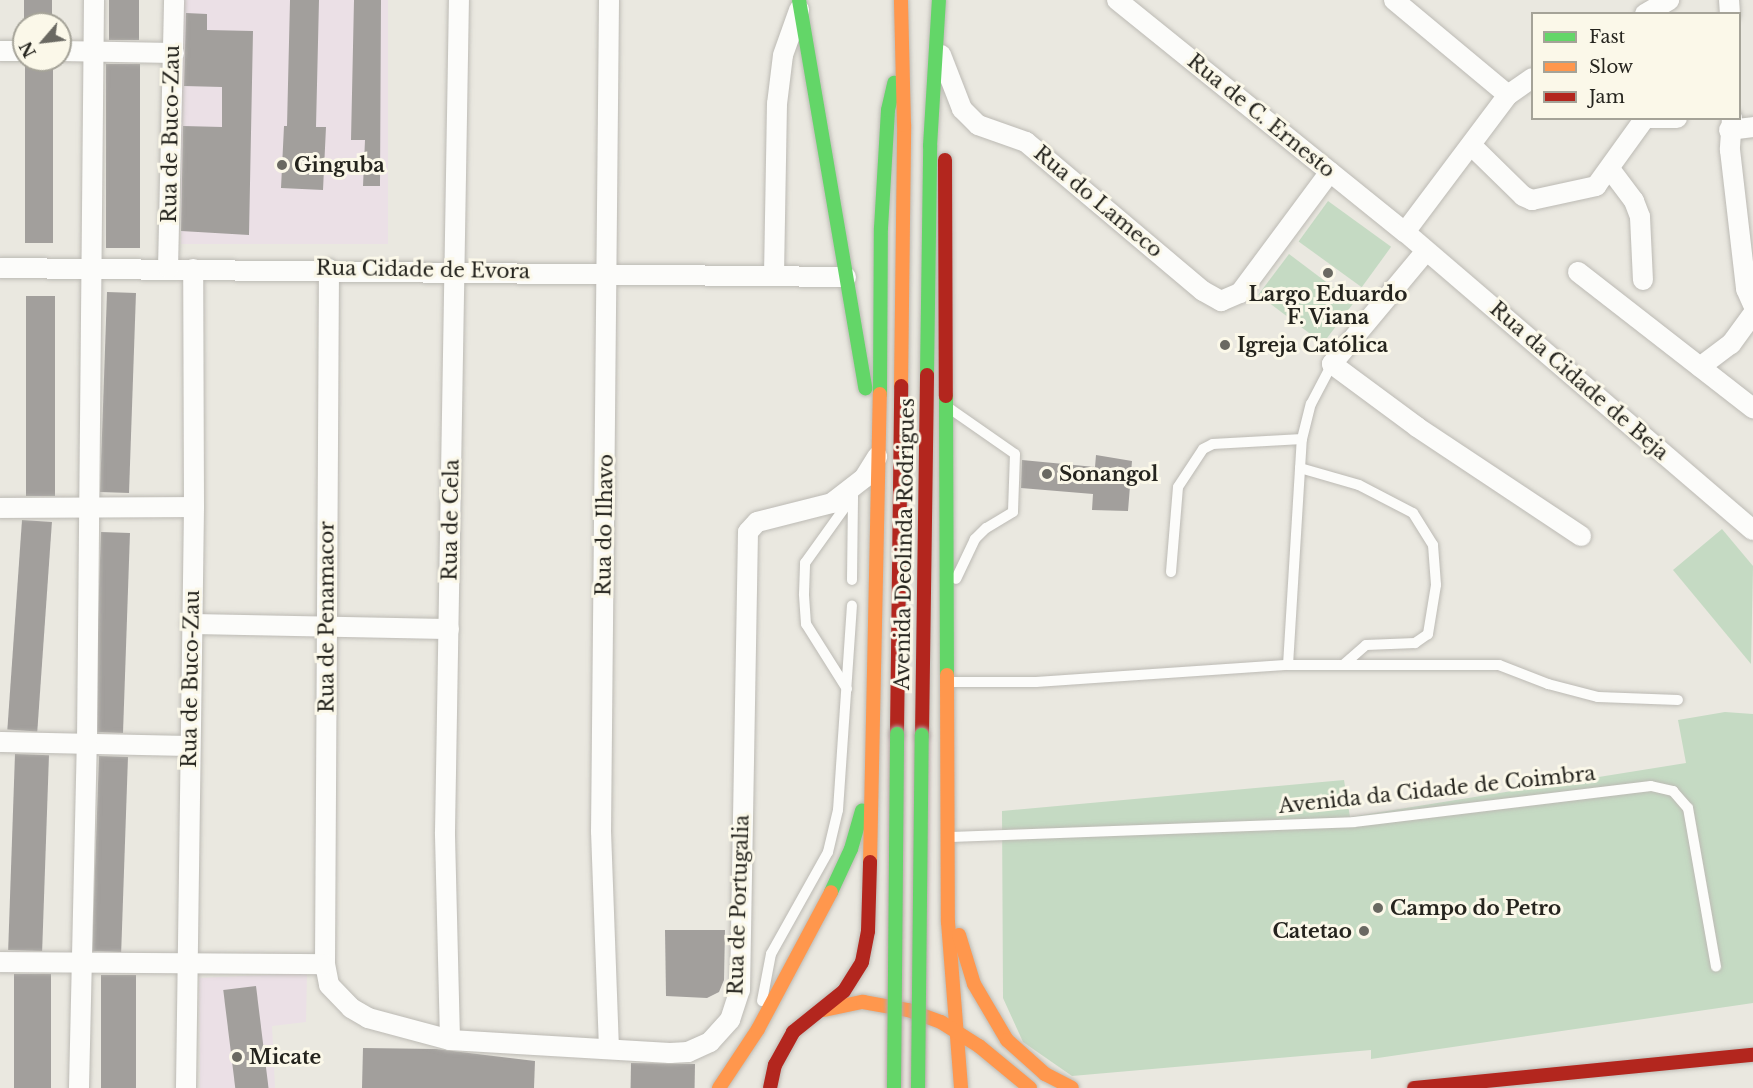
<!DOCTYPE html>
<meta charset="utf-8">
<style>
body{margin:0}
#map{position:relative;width:1753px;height:1088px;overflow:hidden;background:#eae8e0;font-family:"Libre Baskerville",serif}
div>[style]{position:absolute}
.education>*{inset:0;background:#ebe0e6;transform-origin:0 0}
.green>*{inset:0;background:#c5dac3;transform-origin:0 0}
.building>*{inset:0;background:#a29f9c;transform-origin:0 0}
.roads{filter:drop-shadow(0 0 2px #bcbab4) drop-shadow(0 0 2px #bcbab4)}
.lane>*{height:10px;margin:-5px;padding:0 5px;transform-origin:5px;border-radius:5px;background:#fcfcfa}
.street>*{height:20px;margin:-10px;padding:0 10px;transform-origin:10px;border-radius:10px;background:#fcfcfa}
.fast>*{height:14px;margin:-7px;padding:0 7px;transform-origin:7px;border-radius:7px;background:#63d668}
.slow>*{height:14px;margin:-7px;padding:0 7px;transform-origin:7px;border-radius:7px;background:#ff974d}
.jam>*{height:14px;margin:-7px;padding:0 7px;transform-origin:7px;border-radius:7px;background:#b3261e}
.bridges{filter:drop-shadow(0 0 2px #b6a5a6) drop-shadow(0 0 2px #b6a5a6)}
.fast-bridge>*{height:14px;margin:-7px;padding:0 7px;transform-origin:7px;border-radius:7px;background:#63d668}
.dots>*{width:16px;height:16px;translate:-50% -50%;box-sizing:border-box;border:3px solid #fbf8e9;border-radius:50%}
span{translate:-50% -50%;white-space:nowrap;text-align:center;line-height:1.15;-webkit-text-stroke:6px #fbf8e9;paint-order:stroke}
.street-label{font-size:20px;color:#25241e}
.poi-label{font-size:20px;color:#25241e;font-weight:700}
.left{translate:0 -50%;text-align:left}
.right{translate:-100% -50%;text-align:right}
.legend{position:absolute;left:1531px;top:12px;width:210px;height:108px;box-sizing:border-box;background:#fbf8e9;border:2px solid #a5a398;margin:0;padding:8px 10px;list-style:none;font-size:18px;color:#25241e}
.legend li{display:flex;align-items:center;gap:12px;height:30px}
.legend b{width:30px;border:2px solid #a5a398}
.north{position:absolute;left:12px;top:12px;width:60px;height:60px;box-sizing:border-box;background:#fbf8e9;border:2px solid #a5a398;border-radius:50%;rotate:242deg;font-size:16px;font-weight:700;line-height:24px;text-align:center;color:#25241e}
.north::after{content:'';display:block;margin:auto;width:21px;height:27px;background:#6a6962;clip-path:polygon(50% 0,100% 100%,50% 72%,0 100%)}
</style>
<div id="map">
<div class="education">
<i style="left:181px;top:0;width:207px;height:244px"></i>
<i style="clip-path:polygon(307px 973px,306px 1022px,272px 1026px,275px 1088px,200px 1088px,199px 978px)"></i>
</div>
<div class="green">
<i style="left:1328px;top:201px;width:78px;height:50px;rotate:36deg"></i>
<i style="left:1289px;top:254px;width:81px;height:51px;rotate:37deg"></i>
<i style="clip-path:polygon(1722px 529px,1753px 566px,1751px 664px,1673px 570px)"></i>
<i style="clip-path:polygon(1725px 712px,1753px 714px,1753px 1003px,1371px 1059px,1371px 1050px,1072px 1076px,1023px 1042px,1003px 998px,1002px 811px,1344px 780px,1350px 817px,1686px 763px,1678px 720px)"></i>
</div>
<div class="building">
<i style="left:24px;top:0;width:28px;height:24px"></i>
<i style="left:109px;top:0;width:30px;height:40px"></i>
<i style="clip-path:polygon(290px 0,319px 0,316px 127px,326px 127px,323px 190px,281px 188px,284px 126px,287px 126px)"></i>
<i style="clip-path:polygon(354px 0,381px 0,380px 186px,363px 186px,365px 140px,351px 140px)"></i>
<i style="clip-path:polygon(186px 13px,207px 14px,207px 30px,253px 31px,249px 235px,181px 231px,183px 126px,222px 127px,222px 87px,184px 86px)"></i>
<i style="left:25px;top:63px;width:28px;height:180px"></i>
<i style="left:106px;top:64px;width:34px;height:184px"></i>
<i style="left:107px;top:292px;width:29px;height:200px;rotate:2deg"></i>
<i style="left:26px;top:296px;width:29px;height:200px"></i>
<i style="clip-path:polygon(1096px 455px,1132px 461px,1128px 511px,1092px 510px,1093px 494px,1021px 488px,1022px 460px,1095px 467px)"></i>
<i style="left:22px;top:520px;width:30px;height:210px;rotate:4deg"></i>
<i style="left:101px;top:532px;width:29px;height:200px;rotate:2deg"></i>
<i style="left:15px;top:754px;width:34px;height:196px;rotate:2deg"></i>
<i style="left:99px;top:756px;width:29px;height:195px;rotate:2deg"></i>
<i style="clip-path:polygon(665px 930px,725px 930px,724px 980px,719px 992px,707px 998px,666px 996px)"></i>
<i style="left:14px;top:974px;width:37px;height:114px"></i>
<i style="left:101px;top:975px;width:35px;height:113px"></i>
<i style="left:256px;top:986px;width:103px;height:33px;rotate:83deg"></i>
<i style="clip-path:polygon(363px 1048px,436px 1049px,535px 1061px,534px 1088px,362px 1088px)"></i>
<i style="left:631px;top:1063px;width:64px;height:25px;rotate:1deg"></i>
</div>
<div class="roads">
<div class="lane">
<i style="left:949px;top:408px;width:80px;rotate:34.9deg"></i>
<i style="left:1015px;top:454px;width:58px;rotate:92deg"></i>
<i style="left:1013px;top:512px;width:31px;rotate:149deg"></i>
<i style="left:986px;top:528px;width:16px;rotate:135deg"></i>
<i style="left:975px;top:539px;width:44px;rotate:115.4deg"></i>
<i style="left:1300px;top:468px;width:61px;rotate:16.1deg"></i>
<i style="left:1359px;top:485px;width:61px;rotate:27.4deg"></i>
<i style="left:1413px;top:513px;width:38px;rotate:58deg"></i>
<i style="left:1433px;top:545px;width:40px;rotate:85.7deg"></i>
<i style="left:1436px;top:585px;width:50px;rotate:99.3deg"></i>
<i style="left:1428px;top:634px;width:16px;rotate:145deg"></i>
<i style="left:1415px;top:643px;width:49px;rotate:177.7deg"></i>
<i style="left:1366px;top:645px;width:30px;rotate:139deg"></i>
<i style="left:1171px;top:572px;width:85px;rotate:-85.3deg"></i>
<i style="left:1178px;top:487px;width:45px;rotate:-56.7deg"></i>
<i style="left:1203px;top:449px;width:11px;rotate:-27deg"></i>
<i style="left:1213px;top:444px;width:89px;rotate:-3.2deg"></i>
<i style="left:852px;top:580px;width:85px;rotate:-89.3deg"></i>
<i style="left:1288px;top:665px;width:226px;rotate:-86.5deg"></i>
<i style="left:1302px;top:439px;width:36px;rotate:-76deg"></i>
<i style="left:1311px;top:404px;width:45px;rotate:-62.3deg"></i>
<i style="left:949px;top:682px;width:87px"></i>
<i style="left:1036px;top:682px;width:253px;rotate:-3.9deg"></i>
<i style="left:1288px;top:665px;width:211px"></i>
<i style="left:1499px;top:665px;width:53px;rotate:21.2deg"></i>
<i style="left:1548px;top:684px;width:52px;rotate:14.6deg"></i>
<i style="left:1598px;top:697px;width:80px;rotate:2.1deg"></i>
<i style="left:847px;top:689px;width:77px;rotate:-122.2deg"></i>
<i style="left:806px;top:624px;width:30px;rotate:-94deg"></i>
<i style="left:804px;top:594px;width:31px;rotate:-88deg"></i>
<i style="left:805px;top:563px;width:82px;rotate:-54.4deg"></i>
<i style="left:949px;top:837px;width:405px;rotate:-2.1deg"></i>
<i style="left:1354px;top:822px;width:299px;rotate:-6.9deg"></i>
<i style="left:1651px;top:786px;width:23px;rotate:13deg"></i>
<i style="left:1673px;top:791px;width:23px;rotate:49deg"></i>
<i style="left:1688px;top:808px;width:161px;rotate:80deg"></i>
<i style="left:762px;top:1001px;width:48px;rotate:-79.2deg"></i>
<i style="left:771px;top:954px;width:117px;rotate:-60.8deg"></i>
<i style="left:828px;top:852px;width:43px;rotate:-76.6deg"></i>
<i style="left:838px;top:810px;width:205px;rotate:-86.1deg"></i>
</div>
<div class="street">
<i style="left:609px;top:0;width:831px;rotate:90.55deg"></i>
<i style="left:601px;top:831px;width:218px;rotate:87.9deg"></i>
<i style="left:1117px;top:0;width:370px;rotate:38.9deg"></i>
<i style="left:1405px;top:232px;width:458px;rotate:40.6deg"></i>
<i style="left:1394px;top:0;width:148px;rotate:39.8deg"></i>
<i style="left:1729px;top:0;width:14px;rotate:86deg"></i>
<i style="left:1645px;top:14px;width:28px;rotate:-30deg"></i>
<i style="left:0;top:51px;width:24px"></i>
<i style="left:60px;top:51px;width:114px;rotate:1deg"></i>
<i style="left:941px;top:55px;width:58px;rotate:68.7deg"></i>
<i style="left:962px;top:109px;width:23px;rotate:45deg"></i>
<i style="left:978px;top:125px;width:51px;rotate:19.5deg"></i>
<i style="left:1026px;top:142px;width:231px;rotate:40.1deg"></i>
<i style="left:1203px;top:291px;width:21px;rotate:29deg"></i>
<i style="left:1221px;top:301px;width:21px;rotate:-23deg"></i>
<i style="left:1240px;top:293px;width:151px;rotate:-53.4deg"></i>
<i style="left:1645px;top:118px;width:32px"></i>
<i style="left:1732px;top:118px;width:32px;rotate:94deg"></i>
<i style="left:1730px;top:150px;width:140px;rotate:83.4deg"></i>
<i style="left:1746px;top:289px;width:17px;rotate:66deg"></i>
<i style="left:1729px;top:130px;width:24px;rotate:-7deg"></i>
<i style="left:1472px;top:146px;width:71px;rotate:44.4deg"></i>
<i style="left:1523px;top:196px;width:10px;rotate:24deg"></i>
<i style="left:1532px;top:200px;width:66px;rotate:-12.3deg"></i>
<i style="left:1596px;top:186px;width:84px;rotate:-54.2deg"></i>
<i style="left:1610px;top:169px;width:40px;rotate:53deg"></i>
<i style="left:1634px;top:201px;width:17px;rotate:69deg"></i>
<i style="left:1640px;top:217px;width:63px;rotate:87.3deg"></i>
<i style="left:1405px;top:232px;width:171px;rotate:-53.1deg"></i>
<i style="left:1508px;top:95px;width:29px;rotate:-35deg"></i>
<i style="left:1426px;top:251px;width:147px;rotate:129.8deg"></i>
<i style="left:1332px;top:364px;width:106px;rotate:36.5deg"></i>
<i style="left:1417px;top:427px;width:197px;rotate:33.6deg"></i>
<i style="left:0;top:268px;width:846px;rotate:0.61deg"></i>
<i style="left:168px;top:268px;width:268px;rotate:-88.7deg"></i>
<i style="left:329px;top:269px;width:695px;rotate:90.33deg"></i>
<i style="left:325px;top:964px;width:21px;rotate:79deg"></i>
<i style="left:329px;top:985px;width:32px;rotate:46deg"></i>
<i style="left:351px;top:1008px;width:20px;rotate:30deg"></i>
<i style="left:368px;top:1018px;width:85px;rotate:15deg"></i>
<i style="left:450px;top:1040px;width:220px;rotate:3.4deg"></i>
<i style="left:670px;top:1053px;width:18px;rotate:-3deg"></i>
<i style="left:688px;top:1052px;width:24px;rotate:-24deg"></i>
<i style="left:710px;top:1042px;width:30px;rotate:-48deg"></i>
<i style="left:730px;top:1020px;width:32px;rotate:-72deg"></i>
<i style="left:740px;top:990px;width:458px;rotate:-89deg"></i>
<i style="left:748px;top:532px;width:13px;rotate:-48deg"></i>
<i style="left:757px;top:522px;width:77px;rotate:-14.2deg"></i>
<i style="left:832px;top:503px;width:41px;rotate:-38deg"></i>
<i style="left:864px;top:478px;width:25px;rotate:-58deg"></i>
<i style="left:1578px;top:272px;width:222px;rotate:37.9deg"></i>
<i style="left:774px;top:275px;width:171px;rotate:-89deg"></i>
<i style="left:777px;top:104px;width:49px;rotate:-83deg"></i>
<i style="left:783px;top:55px;width:48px;rotate:-70.4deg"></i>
<i style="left:1700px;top:367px;width:39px;rotate:-37deg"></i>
<i style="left:1731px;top:344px;width:37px;rotate:-54deg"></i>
<i style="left:0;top:508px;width:194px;rotate:-0.3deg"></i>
<i style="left:191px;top:624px;width:258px;rotate:1.1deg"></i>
<i style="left:0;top:742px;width:190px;rotate:1.2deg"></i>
<i style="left:0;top:962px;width:325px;rotate:0.4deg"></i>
<i style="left:450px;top:1040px;width:208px;rotate:-91.4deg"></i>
<i style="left:445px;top:832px;width:832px;rotate:-89.04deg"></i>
<i style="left:79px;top:1088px;width:346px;rotate:-88.7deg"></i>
<i style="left:87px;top:742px;width:742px;rotate:-89.46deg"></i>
<i style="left:186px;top:1088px;width:581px;rotate:-89.21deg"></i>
<i style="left:194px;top:507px;width:238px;rotate:-90.2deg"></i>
</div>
<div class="fast">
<i style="left:799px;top:0;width:394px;rotate:80.3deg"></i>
<i style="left:927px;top:375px;width:229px;rotate:-89.2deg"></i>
<i style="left:930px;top:146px;width:146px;rotate:-86.5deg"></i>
<i style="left:880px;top:394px;width:166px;rotate:-89.7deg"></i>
<i style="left:881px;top:228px;width:118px;rotate:-86.6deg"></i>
<i style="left:888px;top:110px;width:28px;rotate:-77deg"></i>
<i style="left:946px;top:396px;width:279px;rotate:89.8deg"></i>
<i style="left:831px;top:892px;width:47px;rotate:-65.1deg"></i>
<i style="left:851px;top:849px;width:40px;rotate:-74deg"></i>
</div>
<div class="slow">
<i style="left:901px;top:386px;width:261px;rotate:-89.3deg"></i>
<i style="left:904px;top:125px;width:125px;rotate:-91.4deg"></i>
<i style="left:947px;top:675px;width:247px;rotate:89.8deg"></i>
<i style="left:948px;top:922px;width:167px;rotate:85.5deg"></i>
<i style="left:870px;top:862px;width:468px;rotate:-88.8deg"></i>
<i style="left:959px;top:935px;width:51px;rotate:73deg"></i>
<i style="left:974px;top:984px;width:65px;rotate:59.5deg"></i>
<i style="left:1007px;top:1040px;width:51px;rotate:41.8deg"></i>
<i style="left:1045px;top:1074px;width:30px;rotate:27deg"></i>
<i style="left:824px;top:1010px;width:40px;rotate:-12deg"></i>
<i style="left:863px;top:1002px;width:46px;rotate:10.1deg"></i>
<i style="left:908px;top:1010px;width:35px;rotate:20deg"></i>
<i style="left:941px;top:1022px;width:45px;rotate:32.3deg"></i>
<i style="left:979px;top:1046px;width:66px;rotate:39.5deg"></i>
<i style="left:719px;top:1088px;width:71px;rotate:-56.5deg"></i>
<i style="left:758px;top:1029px;width:155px;rotate:-61.9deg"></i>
</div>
<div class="jam">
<i style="left:945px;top:160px;width:236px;rotate:89.8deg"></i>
<i style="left:897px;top:734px;width:348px;rotate:-89.3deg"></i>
<i style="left:922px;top:735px;width:360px;rotate:-89.2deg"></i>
<i style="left:770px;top:1088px;width:24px;rotate:-78deg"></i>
<i style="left:775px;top:1065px;width:38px;rotate:-61deg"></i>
<i style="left:793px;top:1032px;width:65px;rotate:-38.8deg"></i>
<i style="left:844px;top:991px;width:34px;rotate:-58deg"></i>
<i style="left:862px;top:962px;width:32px;rotate:-79deg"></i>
<i style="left:868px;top:931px;width:69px;rotate:-88.3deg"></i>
<i style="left:1414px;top:1088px;width:341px;rotate:-5.6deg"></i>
</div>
</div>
<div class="bridges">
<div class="fast-bridge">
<i style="left:894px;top:1088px;width:354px;rotate:-89.5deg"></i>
<i style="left:918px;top:1088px;width:353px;rotate:-89.4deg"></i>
</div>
</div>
<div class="dots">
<i style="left:282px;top:165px;background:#6a6962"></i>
<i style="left:1328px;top:273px;background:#6a6962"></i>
<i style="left:1225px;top:345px;background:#6a6962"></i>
<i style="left:1047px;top:474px;background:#6a6962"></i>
<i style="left:1378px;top:908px;background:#6a6962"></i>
<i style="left:1364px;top:931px;background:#6a6962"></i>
<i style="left:237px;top:1057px;background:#6a6962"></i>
</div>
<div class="street-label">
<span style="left:1261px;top:116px;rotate:39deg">Rua de C. Ernesto</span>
<span style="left:171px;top:134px;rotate:-89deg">Rua de Buco-Zau</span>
<span style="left:1098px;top:202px;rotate:40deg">Rua do Lameco</span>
<span style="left:423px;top:270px;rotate:1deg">Rua Cidade de Evora</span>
<span style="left:1579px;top:381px;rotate:41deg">Rua da Cidade de Beja</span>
<span style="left:451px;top:520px;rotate:-89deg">Rua de Cela</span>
<span style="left:605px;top:525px;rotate:-89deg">Rua do Ilhavo</span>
<span style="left:905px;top:544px;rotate:-89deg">Avenida Deolinda Rodrigues</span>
<span style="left:327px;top:617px;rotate:-90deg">Rua de Penamacor</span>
<span style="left:191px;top:679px;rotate:-89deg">Rua de Buco-Zau</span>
<span style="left:1437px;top:790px;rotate:-6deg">Avenida da Cidade de Coimbra</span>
<span style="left:739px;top:905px;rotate:-88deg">Rua de Portugalia</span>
</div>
<div class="poi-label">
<span class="left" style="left:294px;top:165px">Ginguba</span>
<span style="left:1328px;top:306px">Largo Eduardo<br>F. Viana</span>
<span class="left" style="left:1237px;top:345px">Igreja Católica</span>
<span class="left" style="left:1059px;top:474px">Sonangol</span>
<span class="left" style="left:1390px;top:908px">Campo do Petro</span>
<span class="right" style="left:1352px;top:931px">Catetao</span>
<span class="left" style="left:249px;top:1057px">Micate</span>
</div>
<ul class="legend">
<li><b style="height:8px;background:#63d668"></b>Fast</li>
<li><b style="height:8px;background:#ff974d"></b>Slow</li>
<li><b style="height:8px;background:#b3261e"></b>Jam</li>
</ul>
<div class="north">N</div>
</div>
